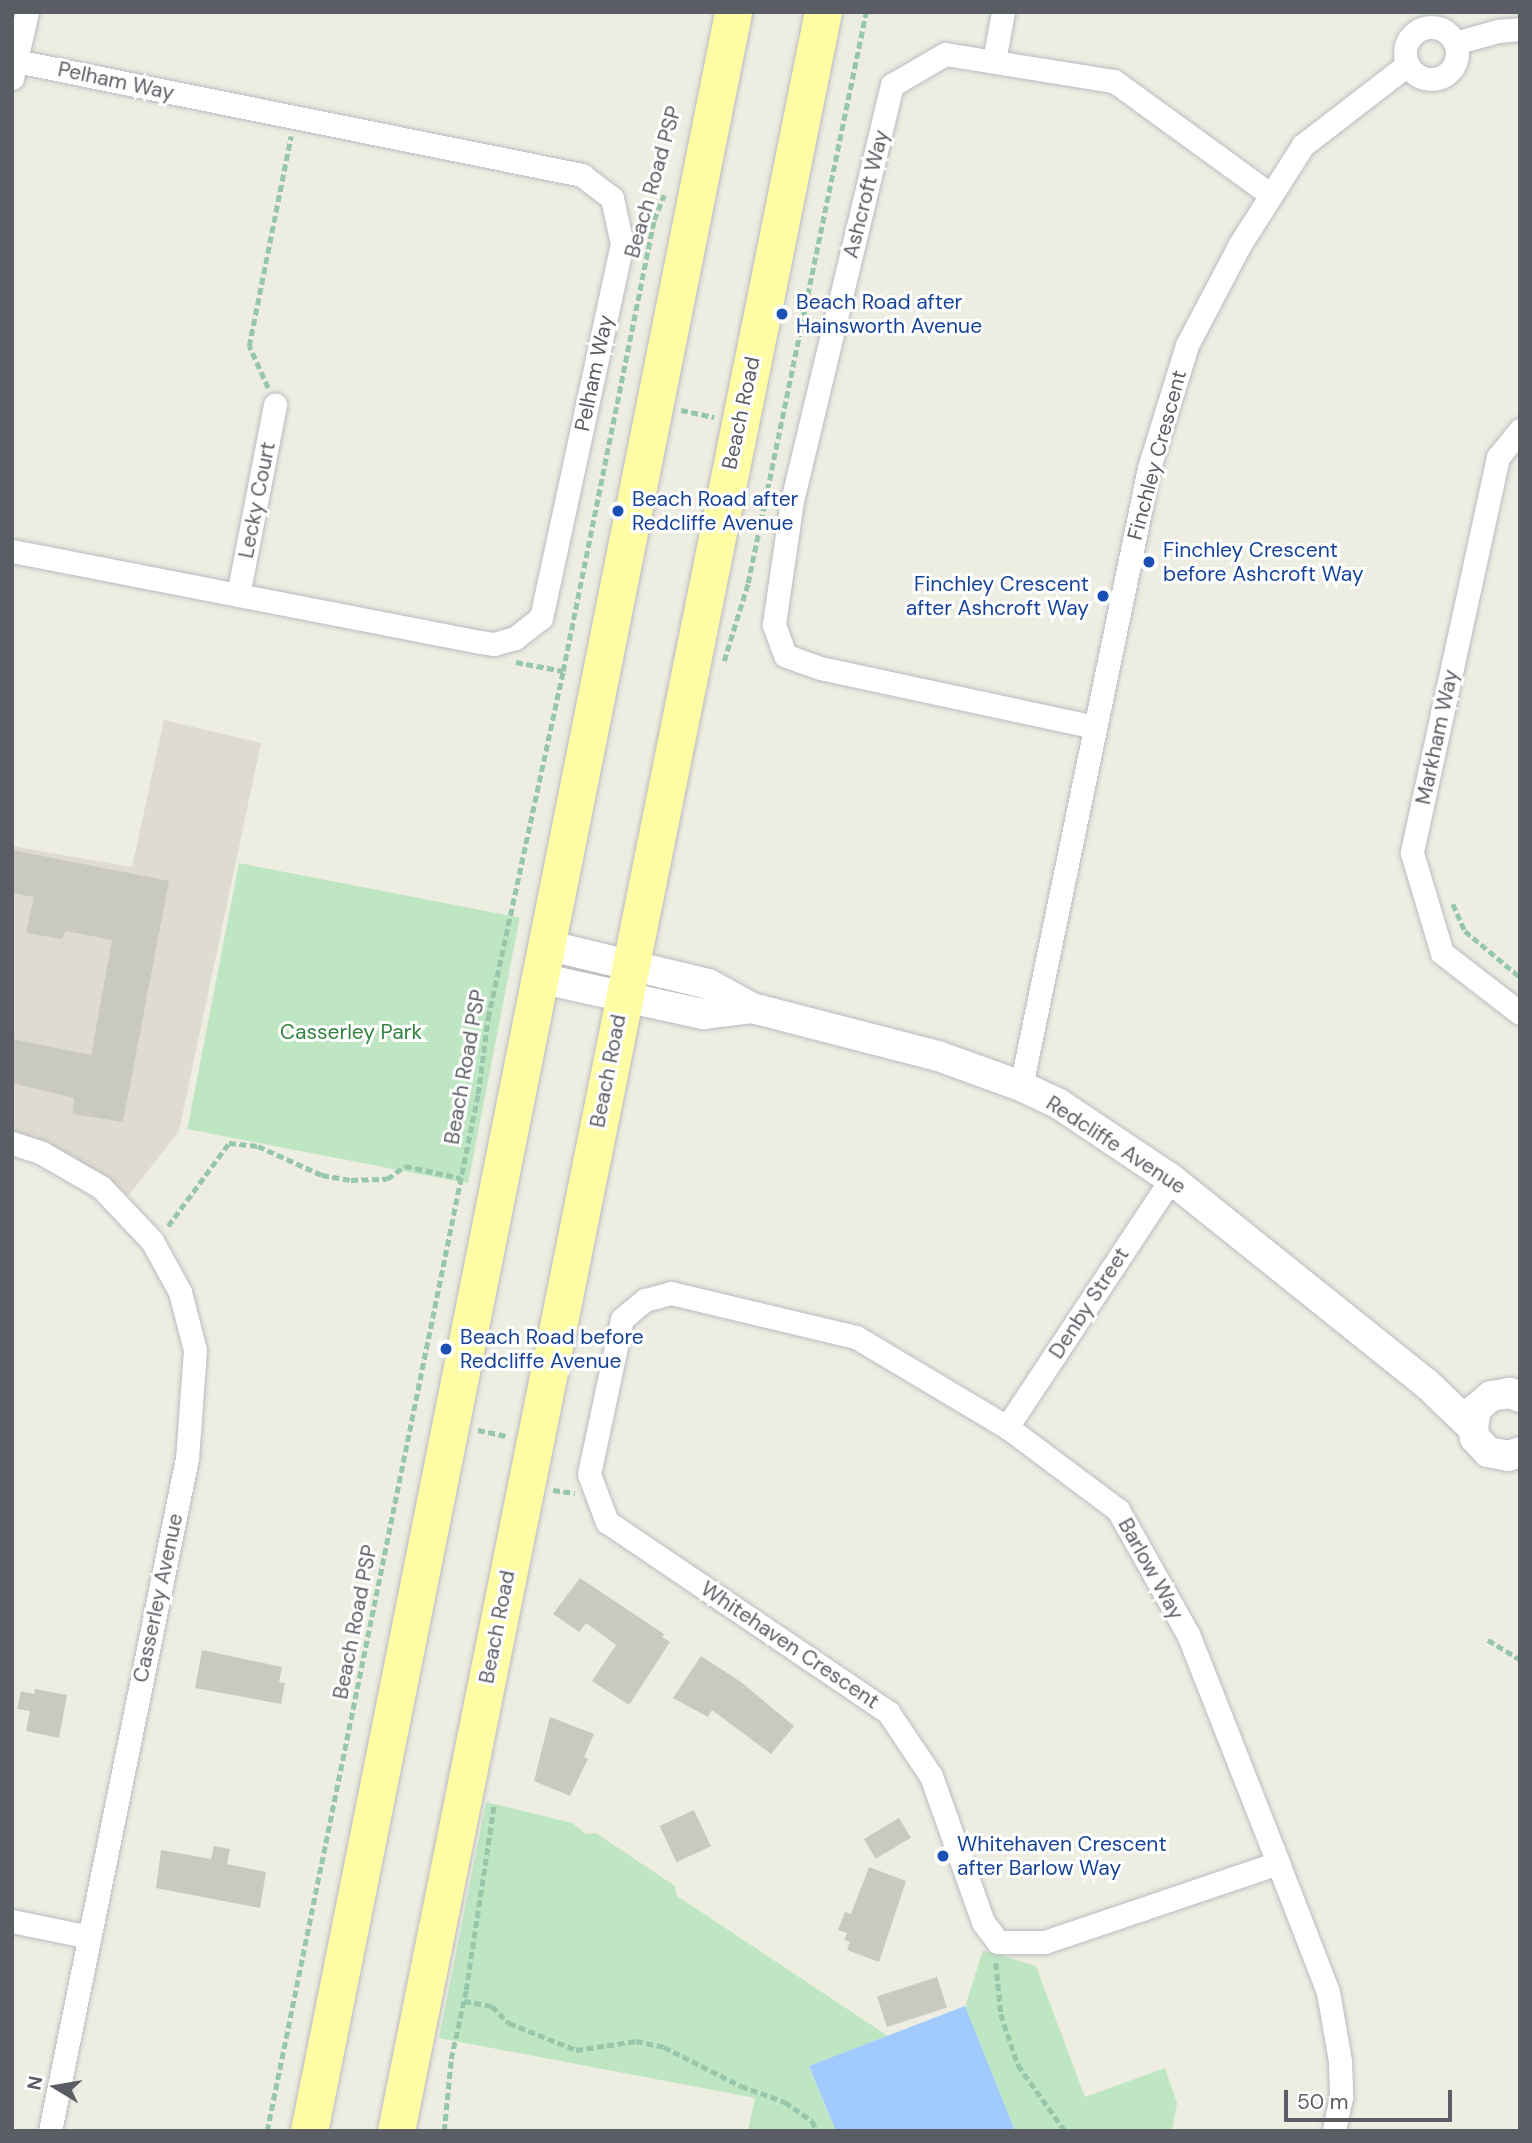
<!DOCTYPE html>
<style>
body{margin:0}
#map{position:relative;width:1532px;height:2143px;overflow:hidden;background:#eeede2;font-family:"DM Sans",sans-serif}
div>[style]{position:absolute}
.education>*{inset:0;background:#dedcd0}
.green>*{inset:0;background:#bee6c3;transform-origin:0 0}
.water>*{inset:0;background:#a1caff}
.building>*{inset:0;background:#cac9c1;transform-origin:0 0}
.path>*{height:4.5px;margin-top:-2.25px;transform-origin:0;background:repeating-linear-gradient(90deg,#97c7aa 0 7px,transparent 0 10.5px)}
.roads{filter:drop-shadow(0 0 2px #babbc1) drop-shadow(0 0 2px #babbc1)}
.minor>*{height:23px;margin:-11.5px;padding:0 11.5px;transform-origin:11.5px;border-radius:11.5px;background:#fff}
.minor>.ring{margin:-11.5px;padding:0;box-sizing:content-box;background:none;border:23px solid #fff;border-radius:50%}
.tertiary>*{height:30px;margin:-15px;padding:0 15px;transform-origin:15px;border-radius:15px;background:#fff}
.primary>*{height:37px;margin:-18.5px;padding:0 18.5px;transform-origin:18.5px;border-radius:18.5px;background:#fffca6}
.dots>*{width:19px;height:19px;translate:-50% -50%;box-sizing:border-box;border:4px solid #fff;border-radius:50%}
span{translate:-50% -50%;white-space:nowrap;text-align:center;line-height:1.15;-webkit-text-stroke:6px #fff;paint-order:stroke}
.street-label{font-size:21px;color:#5a5d63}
.transit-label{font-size:21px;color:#164399}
.left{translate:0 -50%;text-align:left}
.right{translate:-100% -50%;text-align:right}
.park-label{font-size:21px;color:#328340}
.frame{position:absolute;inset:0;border:14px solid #5a5d63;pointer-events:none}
.north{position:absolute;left:21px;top:2052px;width:70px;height:70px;-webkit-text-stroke:5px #fff;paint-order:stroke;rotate:281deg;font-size:19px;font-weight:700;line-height:28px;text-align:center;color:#5a5d63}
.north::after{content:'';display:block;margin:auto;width:24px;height:32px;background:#5a5d63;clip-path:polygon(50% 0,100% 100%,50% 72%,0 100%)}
.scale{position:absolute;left:1284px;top:2090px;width:168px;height:32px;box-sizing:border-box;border:4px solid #5a5d63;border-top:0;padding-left:9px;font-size:21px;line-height:24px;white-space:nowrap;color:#5a5d63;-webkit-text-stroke:5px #fff;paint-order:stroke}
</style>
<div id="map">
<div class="education">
<i style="clip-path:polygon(164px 720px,261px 743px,179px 1131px,128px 1196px,107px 1178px,12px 1133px,12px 846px,132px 867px)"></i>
</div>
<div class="green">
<i style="left:239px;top:863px;width:286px;height:271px;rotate:11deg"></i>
<i style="clip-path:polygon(486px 1802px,572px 1823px,586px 1834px,596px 1833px,675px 1886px,677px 1896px,888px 2036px,809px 2066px,836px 2131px,748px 2131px,755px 2098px,439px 2038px)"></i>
<i style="clip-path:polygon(983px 1950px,1036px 1966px,1085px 2097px,1165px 2068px,1177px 2103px,1172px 2131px,1015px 2131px,965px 2007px)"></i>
</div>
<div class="water">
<i style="clip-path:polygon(965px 2006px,1015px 2131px,836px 2131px,809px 2066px)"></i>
</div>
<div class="building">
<i style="clip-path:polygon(12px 850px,169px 881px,123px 1122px,73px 1114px,74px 1098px,12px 1083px,12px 1039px,91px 1055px,112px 940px,66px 931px,62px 939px,26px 933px,34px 897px,12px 893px)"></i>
<i style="clip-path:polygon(580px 1578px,664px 1634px,662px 1637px,670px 1642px,629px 1705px,592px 1681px,616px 1645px,586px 1623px,579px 1632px,553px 1614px)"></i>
<i style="clip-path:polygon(202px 1650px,282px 1667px,279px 1682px,285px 1683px,281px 1704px,195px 1688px)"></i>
<i style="clip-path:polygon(701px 1656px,741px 1682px,794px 1726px,771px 1754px,712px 1710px,708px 1717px,673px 1698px)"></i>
<i style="clip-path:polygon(35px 1689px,67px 1695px,59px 1738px,26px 1731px,30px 1711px,17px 1709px,21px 1691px,34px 1694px)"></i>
<i style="clip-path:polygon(550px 1717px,594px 1734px,584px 1757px,588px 1759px,570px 1796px,534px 1781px)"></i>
<i style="left:694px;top:1810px;width:40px;height:38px;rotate:65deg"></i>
<i style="left:899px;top:1818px;width:23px;height:41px;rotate:59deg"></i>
<i style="clip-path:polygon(214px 1846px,230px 1849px,227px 1864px,266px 1872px,260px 1908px,156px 1888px,161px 1850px,211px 1859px)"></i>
<i style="clip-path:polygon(869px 1867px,906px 1881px,879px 1962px,847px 1950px,850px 1942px,844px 1940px,847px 1933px,838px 1930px,845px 1912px,851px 1914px)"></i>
<i style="left:937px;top:1977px;width:32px;height:63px;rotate:72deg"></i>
</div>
<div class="path">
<i style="left:268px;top:388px;width:46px;rotate:-114.3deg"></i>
<i style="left:249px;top:346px;width:214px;rotate:-78.7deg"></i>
<i style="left:681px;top:410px;width:34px;rotate:12deg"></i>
<i style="left:724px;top:661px;width:82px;rotate:-72.9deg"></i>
<i style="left:748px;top:583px;width:583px;rotate:-78.32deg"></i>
<i style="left:516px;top:662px;width:48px;rotate:10.8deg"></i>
<i style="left:1453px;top:904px;width:30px;rotate:66deg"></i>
<i style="left:1465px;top:931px;width:72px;rotate:39.9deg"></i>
<i style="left:168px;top:1226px;width:103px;rotate:-53.7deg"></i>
<i style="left:229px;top:1143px;width:29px;rotate:6deg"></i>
<i style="left:258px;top:1146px;width:70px;rotate:24.4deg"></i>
<i style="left:322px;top:1175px;width:29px;rotate:10deg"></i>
<i style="left:351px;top:1180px;width:36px;rotate:-2deg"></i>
<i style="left:387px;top:1179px;width:22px;rotate:-36deg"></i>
<i style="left:405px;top:1166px;width:57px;rotate:12.1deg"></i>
<i style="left:478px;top:1430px;width:30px;rotate:12deg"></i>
<i style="left:553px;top:1490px;width:22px;rotate:8deg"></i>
<i style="left:1488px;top:1640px;width:37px;rotate:31deg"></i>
<i style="left:996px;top:1963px;width:51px;rotate:84.4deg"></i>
<i style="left:1001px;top:2014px;width:54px;rotate:71.6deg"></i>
<i style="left:1018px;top:2065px;width:81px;rotate:54.5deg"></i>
<i style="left:464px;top:2001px;width:28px;rotate:10deg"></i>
<i style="left:492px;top:2006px;width:24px;rotate:45deg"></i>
<i style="left:509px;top:2023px;width:72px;rotate:21.9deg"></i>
<i style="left:576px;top:2050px;width:61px;rotate:-8.5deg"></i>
<i style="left:636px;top:2041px;width:29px;rotate:12deg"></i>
<i style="left:664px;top:2047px;width:86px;rotate:26.9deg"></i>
<i style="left:741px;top:2086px;width:47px;rotate:20deg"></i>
<i style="left:785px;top:2102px;width:33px;rotate:35deg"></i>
<i style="left:812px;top:2121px;width:11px;rotate:63deg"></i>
<i style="left:267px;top:2131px;width:1058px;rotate:-78.5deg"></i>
<i style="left:478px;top:1094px;width:77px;rotate:-82.5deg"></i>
<i style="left:488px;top:1018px;width:355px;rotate:-77.8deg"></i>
<i style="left:563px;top:671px;width:460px;rotate:-78.6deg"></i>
<i style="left:654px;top:220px;width:27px;rotate:-68deg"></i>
<i style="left:444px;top:2131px;width:72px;rotate:-84.4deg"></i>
<i style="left:451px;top:2059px;width:71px;rotate:-77.7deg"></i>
<i style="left:466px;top:1990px;width:187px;rotate:-81.4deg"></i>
</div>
<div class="roads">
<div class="minor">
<i class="ring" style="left:1405px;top:27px;width:29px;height:29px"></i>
<i style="left:1455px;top:43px;width:45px;rotate:-15.6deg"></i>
<i style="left:1498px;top:31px;width:22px;rotate:-5deg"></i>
<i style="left:994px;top:61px;width:50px;rotate:-79.6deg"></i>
<i style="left:12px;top:78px;width:68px;rotate:-77.2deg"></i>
<i style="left:1520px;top:430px;width:35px;rotate:129deg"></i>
<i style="left:1498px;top:457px;width:405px;rotate:102.3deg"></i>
<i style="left:1412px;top:853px;width:104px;rotate:73.3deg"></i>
<i style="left:1442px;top:953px;width:98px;rotate:37.6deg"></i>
<i style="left:12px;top:551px;width:478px;rotate:11deg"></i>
<i style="left:481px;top:642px;width:13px;rotate:9deg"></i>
<i style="left:494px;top:644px;width:22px;rotate:-16deg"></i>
<i style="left:515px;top:638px;width:33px;rotate:-38deg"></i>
<i style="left:541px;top:618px;width:383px;rotate:-77.8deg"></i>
<i style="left:622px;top:244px;width:47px;rotate:-102.3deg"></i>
<i style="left:612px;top:198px;width:38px;rotate:-143deg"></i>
<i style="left:582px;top:175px;width:577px;rotate:-168.61deg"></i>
<i style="left:238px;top:595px;width:194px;rotate:-79deg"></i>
<i style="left:1095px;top:727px;width:281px;rotate:-167.9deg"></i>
<i style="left:820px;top:668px;width:37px;rotate:-160deg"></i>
<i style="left:785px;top:655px;width:33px;rotate:-110deg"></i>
<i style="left:774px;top:624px;width:124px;rotate:-81.7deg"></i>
<i style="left:792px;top:501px;width:428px;rotate:-76.5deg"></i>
<i style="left:892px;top:85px;width:61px;rotate:-30.3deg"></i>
<i style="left:945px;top:54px;width:171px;rotate:9.1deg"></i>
<i style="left:1114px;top:81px;width:194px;rotate:36deg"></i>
<i style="left:1021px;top:1086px;width:631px;rotate:-78.3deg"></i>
<i style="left:1149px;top:468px;width:129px;rotate:-72.8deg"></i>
<i style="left:1187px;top:345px;width:114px;rotate:-62.3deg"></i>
<i style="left:1240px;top:244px;width:117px;rotate:-57.5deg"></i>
<i style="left:1303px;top:145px;width:131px;rotate:-37.6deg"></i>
<i style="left:12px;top:1143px;width:32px;rotate:18deg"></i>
<i style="left:42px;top:1153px;width:68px;rotate:30deg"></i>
<i style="left:101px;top:1187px;width:74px;rotate:46.6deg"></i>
<i style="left:152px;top:1241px;width:58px;rotate:61.2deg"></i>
<i style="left:180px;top:1292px;width:60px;rotate:75.5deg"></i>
<i style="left:195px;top:1350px;width:108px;rotate:94.2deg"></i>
<i style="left:187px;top:1458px;width:687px;rotate:101.51deg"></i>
<i style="left:1007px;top:1427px;width:297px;rotate:-56.5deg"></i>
<i style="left:1278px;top:1863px;width:246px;rotate:161.3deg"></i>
<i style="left:1045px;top:1942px;width:47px;rotate:180deg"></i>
<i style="left:998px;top:1942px;width:25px;rotate:-127deg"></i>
<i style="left:983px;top:1922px;width:155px;rotate:-109.6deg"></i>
<i style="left:931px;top:1776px;width:77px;rotate:-123.9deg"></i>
<i style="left:888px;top:1712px;width:339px;rotate:-145.9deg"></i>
<i style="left:607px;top:1522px;width:51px;rotate:-110.6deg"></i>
<i style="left:589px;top:1474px;width:158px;rotate:-78deg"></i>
<i style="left:622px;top:1319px;width:30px;rotate:-40deg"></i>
<i style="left:645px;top:1300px;width:27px;rotate:-15deg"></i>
<i style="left:671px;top:1293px;width:190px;rotate:13.4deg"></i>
<i style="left:856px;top:1337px;width:176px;rotate:30.8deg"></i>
<i style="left:1007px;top:1427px;width:139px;rotate:36.8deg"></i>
<i style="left:1118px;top:1510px;width:142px;rotate:60.6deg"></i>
<i style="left:1188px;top:1634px;width:246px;rotate:68.5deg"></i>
<i style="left:1278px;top:1863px;width:138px;rotate:68.8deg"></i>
<i style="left:1328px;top:1992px;width:70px;rotate:80.1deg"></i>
<i style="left:1340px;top:2061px;width:36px;rotate:88deg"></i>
<i style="left:1341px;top:2097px;width:35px;rotate:102deg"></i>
<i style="left:12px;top:1921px;width:79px;rotate:11.7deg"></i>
</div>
<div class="tertiary">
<i style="left:546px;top:945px;width:167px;rotate:13.5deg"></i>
<i style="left:708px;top:984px;width:50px;rotate:28.6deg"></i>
<i style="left:752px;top:1008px;width:192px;rotate:14.5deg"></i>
<i style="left:938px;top:1056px;width:88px;rotate:19.9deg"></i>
<i style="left:1021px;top:1086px;width:42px;rotate:25.3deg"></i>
<i style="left:1059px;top:1104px;width:135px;rotate:33.8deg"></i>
<i style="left:1171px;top:1179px;width:327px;rotate:38.7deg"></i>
<i style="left:1426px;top:1383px;width:65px;rotate:43.8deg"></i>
<i style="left:539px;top:978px;width:168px;rotate:12.4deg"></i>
<i style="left:703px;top:1014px;width:49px;rotate:-7deg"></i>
<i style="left:1520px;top:1397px;width:11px;rotate:-158deg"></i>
<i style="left:1510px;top:1393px;width:19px;rotate:171deg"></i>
<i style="left:1491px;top:1396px;width:20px;rotate:139deg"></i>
<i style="left:1476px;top:1409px;width:19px;rotate:99deg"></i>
<i style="left:1473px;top:1428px;width:10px;rotate:79deg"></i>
<i style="left:1475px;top:1438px;width:19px;rotate:47deg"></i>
<i style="left:1488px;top:1452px;width:20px;rotate:11deg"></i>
<i style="left:1508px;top:1456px;width:13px;rotate:-18deg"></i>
</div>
<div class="primary">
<i style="left:309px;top:2131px;width:2161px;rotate:-78.68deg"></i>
<i style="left:396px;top:2131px;width:2162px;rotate:-78.61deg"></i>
</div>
</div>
<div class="dots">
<i style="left:782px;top:314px;background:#1a4fb4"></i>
<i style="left:618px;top:511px;background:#1a4fb4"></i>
<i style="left:1149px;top:562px;background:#1a4fb4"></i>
<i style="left:1103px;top:596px;background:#1a4fb4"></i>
<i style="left:446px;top:1349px;background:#1a4fb4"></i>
<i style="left:943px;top:1856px;background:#1a4fb4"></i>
</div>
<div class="street-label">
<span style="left:116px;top:81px;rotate:12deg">Pelham Way</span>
<span style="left:653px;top:182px;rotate:-74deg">Beach Road PSP</span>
<span style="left:866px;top:194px;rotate:-76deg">Ashcroft Way</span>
<span style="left:594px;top:373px;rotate:-78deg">Pelham Way</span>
<span style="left:741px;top:413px;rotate:-78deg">Beach Road</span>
<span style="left:1157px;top:455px;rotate:-75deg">Finchley Crescent</span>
<span style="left:257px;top:500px;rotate:-79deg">Lecky Court</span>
<span style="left:1437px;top:737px;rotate:-78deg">Markham Way</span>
<span style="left:465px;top:1067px;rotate:-80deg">Beach Road PSP</span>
<span style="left:608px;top:1071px;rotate:-79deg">Beach Road</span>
<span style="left:1116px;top:1145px;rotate:33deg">Redcliffe Avenue</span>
<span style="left:1089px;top:1303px;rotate:-57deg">Denby Street</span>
<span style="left:1151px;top:1569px;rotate:61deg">Barlow Way</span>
<span style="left:158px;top:1598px;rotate:-78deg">Casserley Avenue</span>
<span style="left:355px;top:1622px;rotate:-79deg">Beach Road PSP</span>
<span style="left:497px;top:1627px;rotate:-79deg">Beach Road</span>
<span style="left:790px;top:1645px;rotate:34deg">Whitehaven Crescent</span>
</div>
<div class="transit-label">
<span class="left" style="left:796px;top:314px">Beach Road after<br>Hainsworth Avenue</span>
<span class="left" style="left:632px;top:511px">Beach Road after<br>Redcliffe Avenue</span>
<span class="left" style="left:1163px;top:562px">Finchley Crescent<br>before Ashcroft Way</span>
<span class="right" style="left:1089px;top:596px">Finchley Crescent<br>after Ashcroft Way</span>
<span class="left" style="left:460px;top:1349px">Beach Road before<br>Redcliffe Avenue</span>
<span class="left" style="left:957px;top:1856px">Whitehaven Crescent<br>after Barlow Way</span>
</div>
<div class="park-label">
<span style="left:351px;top:1032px">Casserley Park</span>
</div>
<div class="frame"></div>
<div class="north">N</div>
<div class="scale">50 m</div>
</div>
